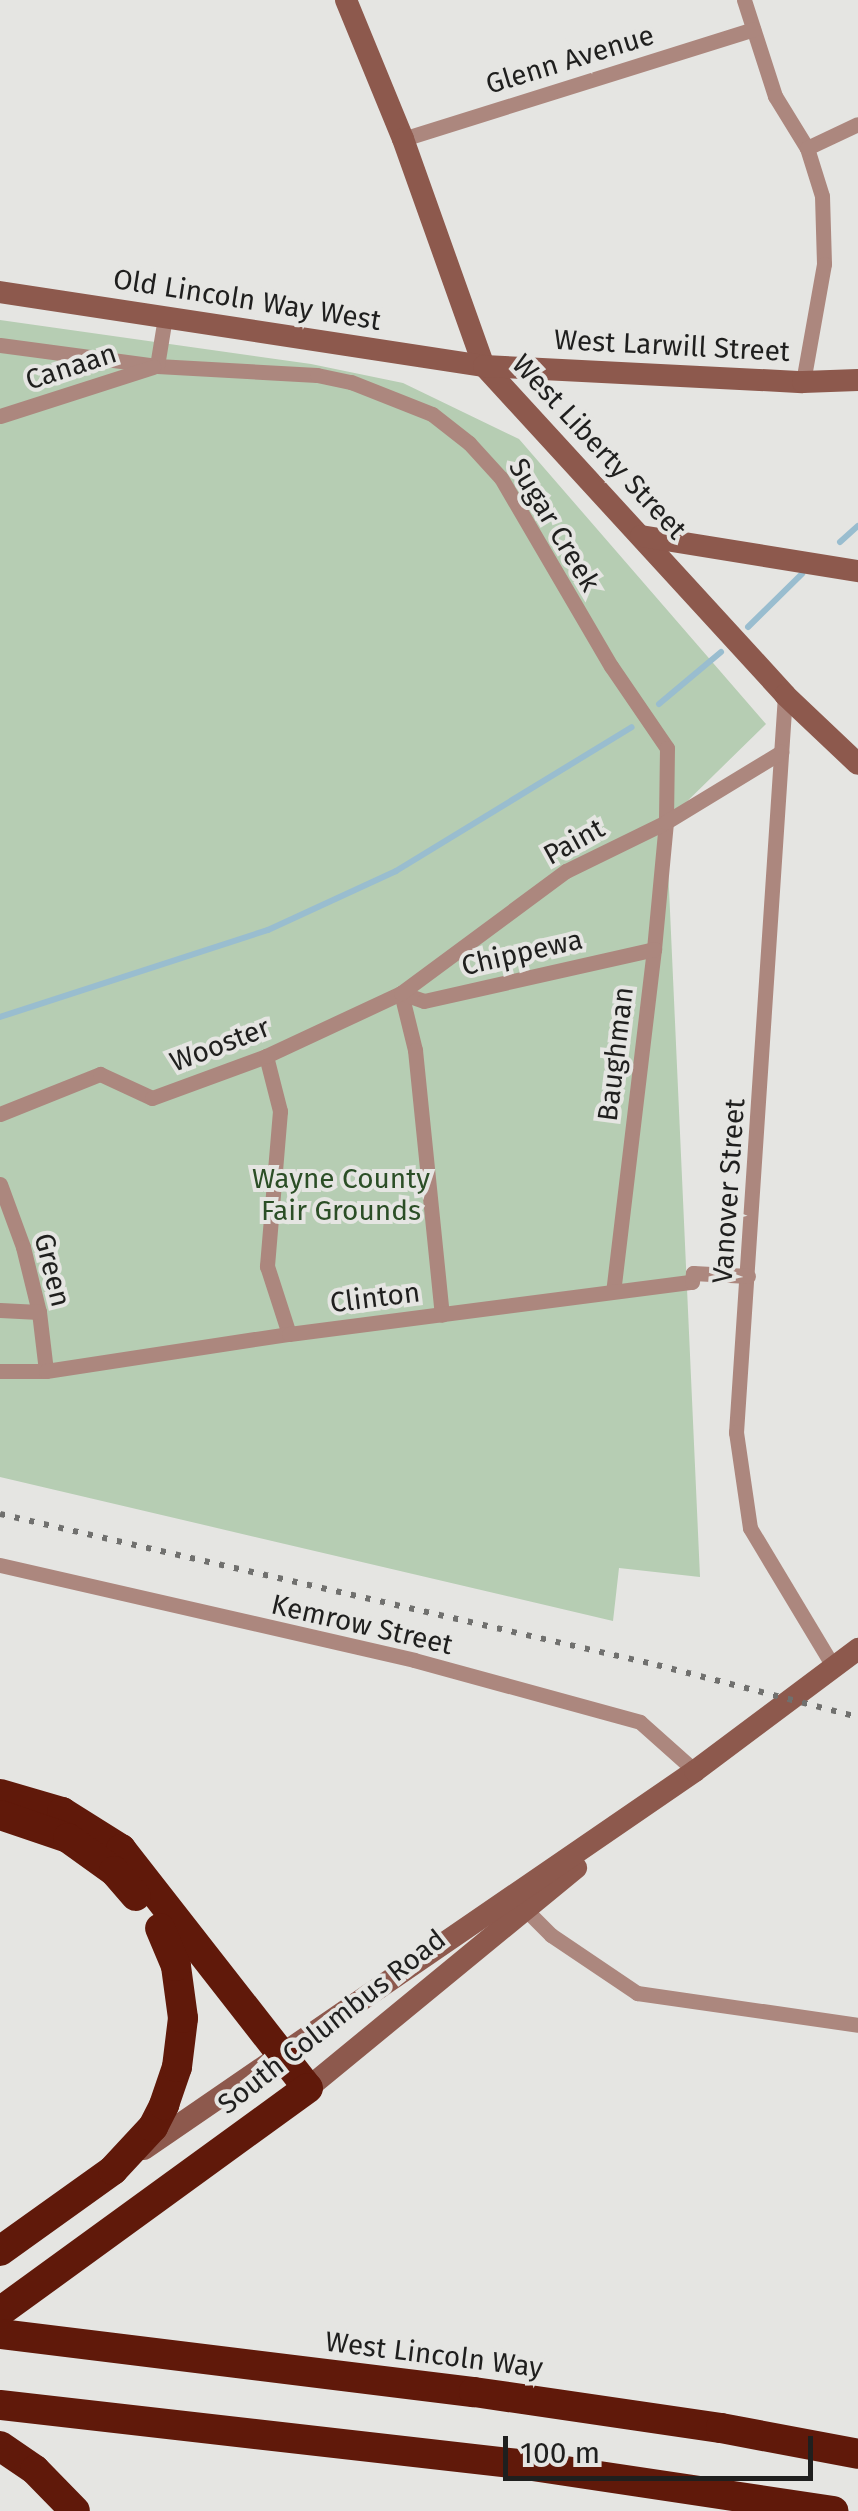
<!DOCTYPE html>
<style>
body{margin:0}
#map{position:relative;width:858px;height:2511px;overflow:hidden;background:#e5e5e2;font-family:"Fira Sans",sans-serif}
div>[style]{position:absolute}
.green>*{inset:0;background:#b6cdb3}
.stream>*{height:6px;margin:-3px;padding:0 3px;transform-origin:3px;border-radius:3px;background:#99bdcf}
.street>*{height:15px;margin:-7.5px;padding:0 7.5px;transform-origin:7.5px;border-radius:7.5px;background:#ac877e}
.secondary>*{height:22px;margin:-11px;padding:0 11px;transform-origin:11px;border-radius:11px;background:#8d594d}
.highway>*{height:30px;margin:-15px;padding:0 15px;transform-origin:15px;border-radius:15px;background:#60190a}
.rail>*{height:6px;margin-top:-3px;transform-origin:0;background:repeating-linear-gradient(90deg,#70706e 0 5px,transparent 0 15px)}
span{translate:-50% -50%;white-space:nowrap;text-align:center;line-height:1.15;-webkit-text-stroke:8px #e5e5e2;paint-order:stroke}
.street-label{font-size:28px;color:#1f1f1e}
.park-label{font-size:28px;color:#2b4e26}
.scale{position:absolute;left:503px;top:2436px;width:310px;height:45px;box-sizing:border-box;border:5px solid #1f1f1e;border-top:0;padding-left:12px;font-size:30px;line-height:35px;white-space:nowrap;color:#1f1f1e;-webkit-text-stroke:8px #e5e5e2;paint-order:stroke}
</style>
<div id="map">
<div class="green">
<i style="clip-path:polygon(0 320px,311px 364px,403px 383px,519px 439px,766px 724px,666px 822px,700px 1577px,619px 1568px,613px 1621px,0 1477px)"></i>
</div>
<div class="stream">
<i style="left:840px;top:542px;width:24px;rotate:-42deg"></i>
<i style="left:748px;top:627px;width:76px;rotate:-44.5deg"></i>
<i style="left:659px;top:704px;width:81px;rotate:-40deg"></i>
<i style="left:0;top:1017px;width:282px;rotate:-18deg"></i>
<i style="left:268px;top:930px;width:141px;rotate:-24.7deg"></i>
<i style="left:396px;top:871px;width:276px;rotate:-31.4deg"></i>
</div>
<div class="street">
<i style="left:744px;top:0;width:101px;rotate:72.1deg"></i>
<i style="left:775px;top:96px;width:61px;rotate:58.4deg"></i>
<i style="left:807px;top:148px;width:50px;rotate:72.6deg"></i>
<i style="left:822px;top:196px;width:68px;rotate:88.3deg"></i>
<i style="left:824px;top:264px;width:120px;rotate:100.1deg"></i>
<i style="left:403px;top:139px;width:367px;rotate:-17.4deg"></i>
<i style="left:807px;top:148px;width:56px;rotate:-25.2deg"></i>
<i style="left:0;top:345px;width:158px;rotate:7.6deg"></i>
<i style="left:157px;top:366px;width:160px;rotate:3.2deg"></i>
<i style="left:317px;top:375px;width:35px;rotate:12deg"></i>
<i style="left:351px;top:382px;width:87px;rotate:21.6deg"></i>
<i style="left:432px;top:414px;width:47px;rotate:38.1deg"></i>
<i style="left:469px;top:443px;width:47px;rotate:47.6deg"></i>
<i style="left:501px;top:478px;width:218px;rotate:59.7deg"></i>
<i style="left:611px;top:666px;width:99px;rotate:55.7deg"></i>
<i style="left:667px;top:748px;width:74px;rotate:90.8deg"></i>
<i style="left:666px;top:822px;width:128px;rotate:95.4deg"></i>
<i style="left:654px;top:949px;width:344px;rotate:96.8deg"></i>
<i style="left:157px;top:366px;width:50px;rotate:-80.7deg"></i>
<i style="left:0;top:416px;width:161px;rotate:-17.8deg"></i>
<i style="left:785px;top:695px;width:739px;rotate:93.8deg"></i>
<i style="left:736px;top:1432px;width:97px;rotate:81.7deg"></i>
<i style="left:750px;top:1528px;width:161px;rotate:59deg"></i>
<i style="left:401px;top:993px;width:59px;rotate:76.2deg"></i>
<i style="left:415px;top:1050px;width:266px;rotate:84.2deg"></i>
<i style="left:401px;top:993px;width:24px;rotate:19deg"></i>
<i style="left:424px;top:1001px;width:236px;rotate:-12.7deg"></i>
<i style="left:266px;top:1056px;width:57px;rotate:75.7deg"></i>
<i style="left:280px;top:1111px;width:156px;rotate:94.8deg"></i>
<i style="left:267px;top:1266px;width:71px;rotate:72.1deg"></i>
<i style="left:0;top:1114px;width:108px;rotate:-21.8deg"></i>
<i style="left:100px;top:1074px;width:57px;rotate:24.8deg"></i>
<i style="left:152px;top:1098px;width:121px;rotate:-20.2deg"></i>
<i style="left:266px;top:1056px;width:149px;rotate:-25deg"></i>
<i style="left:401px;top:993px;width:205px;rotate:-36.5deg"></i>
<i style="left:566px;top:871px;width:111px;rotate:-26.1deg"></i>
<i style="left:666px;top:822px;width:135px;rotate:-31.3deg"></i>
<i style="left:0;top:1184px;width:67px;rotate:69.9deg"></i>
<i style="left:23px;top:1247px;width:67px;rotate:76.2deg"></i>
<i style="left:39px;top:1312px;width:59px;rotate:83.2deg"></i>
<i style="left:0;top:1310px;width:39px;rotate:3deg"></i>
<i style="left:0;top:1371px;width:46px"></i>
<i style="left:46px;top:1371px;width:246px;rotate:-8.7deg"></i>
<i style="left:289px;top:1334px;width:406px;rotate:-7.4deg"></i>
<i style="left:692px;top:1282px;width:9px;rotate:-84deg"></i>
<i style="left:693px;top:1273px;width:55px;rotate:3.1deg"></i>
<i style="left:0;top:1565px;width:425px;rotate:12.9deg"></i>
<i style="left:414px;top:1660px;width:234px;rotate:15.3deg"></i>
<i style="left:640px;top:1722px;width:74px;rotate:41.7deg"></i>
<i style="left:522px;top:1906px;width:41px;rotate:45deg"></i>
<i style="left:551px;top:1935px;width:104px;rotate:34deg"></i>
<i style="left:637px;top:1993px;width:223px;rotate:8.2deg"></i>
</div>
<div class="secondary">
<i style="left:346px;top:0;width:150px;rotate:67.7deg"></i>
<i style="left:403px;top:139px;width:241px;rotate:70.4deg"></i>
<i style="left:484px;top:366px;width:446px;rotate:47.5deg"></i>
<i style="left:785px;top:695px;width:100px;rotate:43.4deg"></i>
<i style="left:0;top:292px;width:490px;rotate:8.7deg"></i>
<i style="left:484px;top:366px;width:319px;rotate:2.9deg"></i>
<i style="left:803px;top:382px;width:55px;rotate:-2.1deg"></i>
<i style="left:641px;top:536px;width:220px;rotate:9.2deg"></i>
<i style="left:308px;top:2088px;width:347px;rotate:-39.4deg"></i>
<i style="left:144px;top:2149px;width:668px;rotate:-34.45deg"></i>
<i style="left:695px;top:1771px;width:204px;rotate:-36.8deg"></i>
</div>
<div class="highway">
<i style="left:0;top:1794px;width:65px;rotate:16.2deg"></i>
<i style="left:62px;top:1812px;width:70px;rotate:32.1deg"></i>
<i style="left:121px;top:1849px;width:303px;rotate:52deg"></i>
<i style="left:308px;top:2088px;width:381px;rotate:144deg"></i>
<i style="left:0;top:1815px;width:72px;rotate:18.7deg"></i>
<i style="left:68px;top:1838px;width:57px;rotate:35.7deg"></i>
<i style="left:114px;top:1871px;width:33px;rotate:49deg"></i>
<i style="left:0;top:2251px;width:139px;rotate:-35.6deg"></i>
<i style="left:113px;top:2170px;width:59px;rotate:-47.1deg"></i>
<i style="left:153px;top:2127px;width:25px;rotate:-63deg"></i>
<i style="left:164px;top:2105px;width:40px;rotate:-71.1deg"></i>
<i style="left:177px;top:2067px;width:49px;rotate:-83deg"></i>
<i style="left:183px;top:2018px;width:52px;rotate:-97.7deg"></i>
<i style="left:176px;top:1966px;width:41px;rotate:-112.8deg"></i>
<i style="left:0;top:2334px;width:478px;rotate:7deg"></i>
<i style="left:474px;top:2392px;width:250px;rotate:8.3deg"></i>
<i style="left:721px;top:2428px;width:139px;rotate:10.7deg"></i>
<i style="left:0;top:2405px;width:522px;rotate:6.49deg"></i>
<i style="left:519px;top:2464px;width:318px;rotate:8.5deg"></i>
<i style="left:0;top:2446px;width:42px;rotate:34.4deg"></i>
<i style="left:35px;top:2470px;width:57px;rotate:45.7deg"></i>
</div>
<div class="rail">
<i style="left:0;top:1514px;width:674px;rotate:12.94deg"></i>
<i style="left:657px;top:1665px;width:208px;rotate:14.5deg"></i>
</div>
<div class="street-label">
<span style="left:570px;top:60px;rotate:-17deg">Glenn Avenue</span>
<span style="left:247px;top:300px;rotate:9deg">Old Lincoln Way West</span>
<span style="left:672px;top:346px;rotate:3deg">West Larwill Street</span>
<span style="left:71px;top:367px;rotate:-18deg">Canaan</span>
<span style="left:599px;top:447px;rotate:47deg">West Liberty Street</span>
<span style="left:554px;top:525px;rotate:59deg">Sugar Creek</span>
<span style="left:574px;top:842px;rotate:-29deg">Paint</span>
<span style="left:522px;top:953px;rotate:-13deg">Chippewa</span>
<span style="left:220px;top:1045px;rotate:-21deg">Wooster</span>
<span style="left:616px;top:1054px;rotate:-83deg">Baughman</span>
<span style="left:729px;top:1191px;rotate:-86deg">Vanover Street</span>
<span style="left:52px;top:1270px;rotate:76deg">Green</span>
<span style="left:375px;top:1298px;rotate:-7deg">Clinton</span>
<span style="left:362px;top:1625px;rotate:13deg">Kemrow Street</span>
<span style="left:332px;top:2022px;rotate:-38deg">South Columbus Road</span>
<span style="left:434px;top:2355px;rotate:7deg">West Lincoln Way</span>
</div>
<div class="park-label">
<span style="left:341px;top:1195px">Wayne County<br>Fair Grounds</span>
</div>
<div class="scale">100 m</div>
</div>
